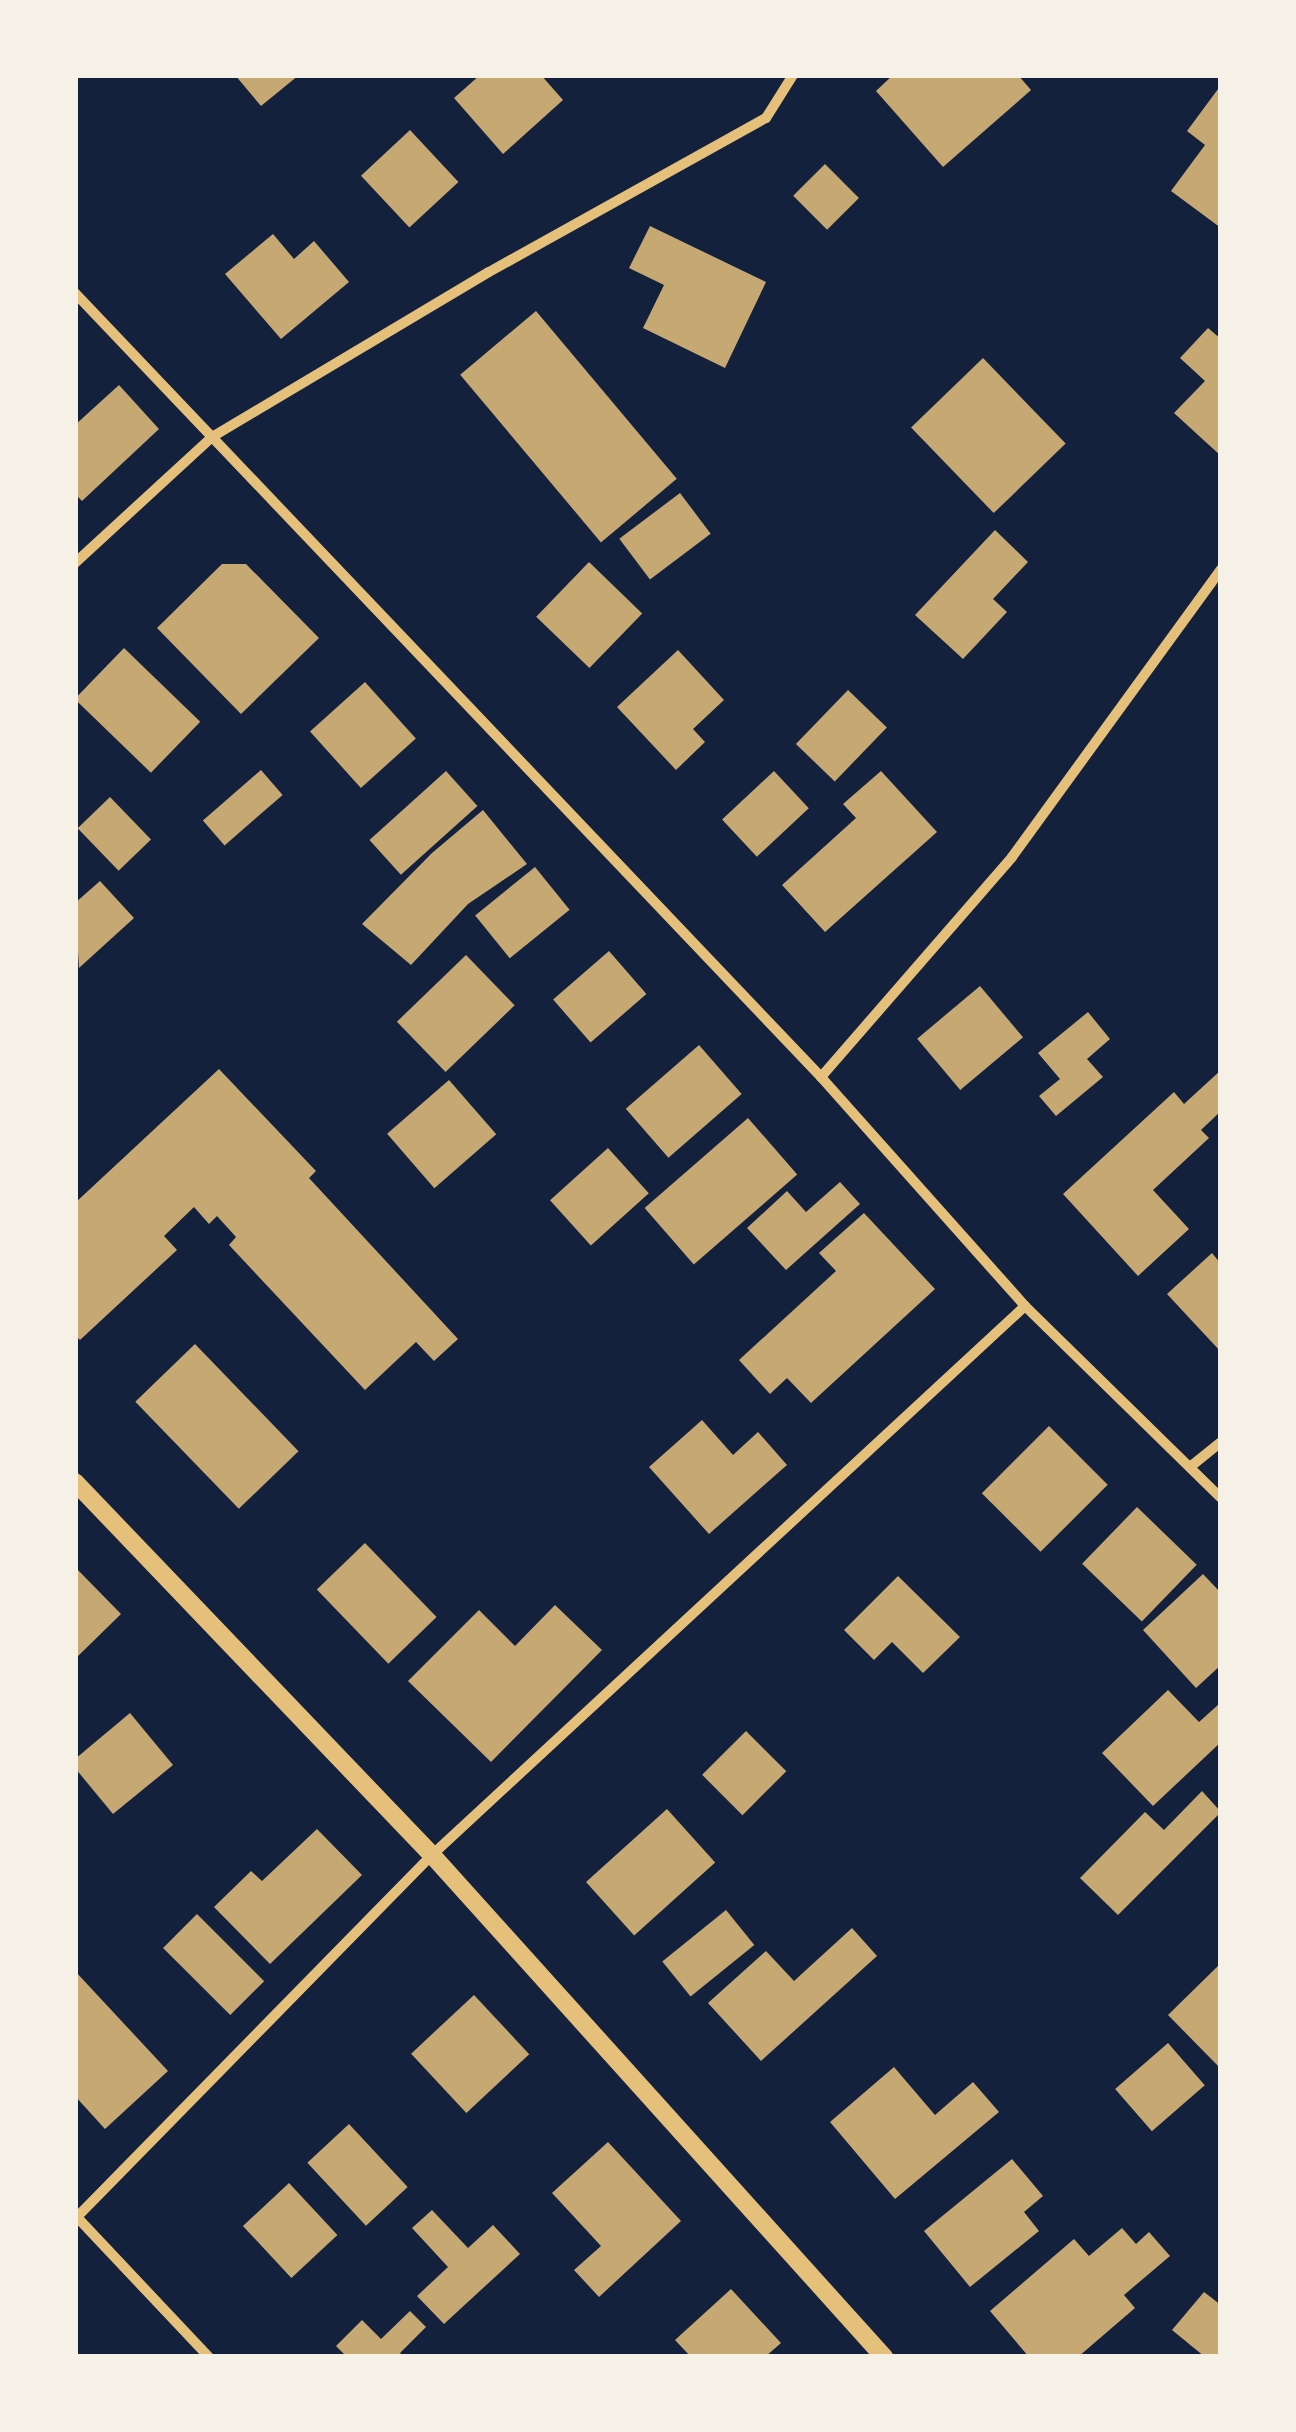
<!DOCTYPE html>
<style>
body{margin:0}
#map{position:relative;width:1296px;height:2432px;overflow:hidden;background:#14213d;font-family:"Golos Text",sans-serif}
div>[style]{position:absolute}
.building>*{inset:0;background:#c6a872;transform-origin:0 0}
.minor>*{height:10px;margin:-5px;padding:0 5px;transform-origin:5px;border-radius:5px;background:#e5c07b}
.tertiary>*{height:18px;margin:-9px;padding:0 9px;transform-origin:9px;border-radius:9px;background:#e5c07b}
span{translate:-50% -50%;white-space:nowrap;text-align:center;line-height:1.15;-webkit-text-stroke:10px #f6f1e7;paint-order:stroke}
.frame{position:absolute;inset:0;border:78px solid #f6f1e7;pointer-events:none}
</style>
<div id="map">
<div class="building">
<i style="clip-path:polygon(235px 75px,299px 75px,261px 106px)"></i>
<i style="clip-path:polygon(480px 75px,541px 75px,563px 100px,503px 154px,454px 98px)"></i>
<i style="clip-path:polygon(893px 75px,1018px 75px,1031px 90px,943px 167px,876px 91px)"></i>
<i style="clip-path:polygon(1221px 85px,1221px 228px,1171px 191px,1205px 145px,1187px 131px)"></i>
<i style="left:410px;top:130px;width:71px;height:67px;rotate:47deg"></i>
<i style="left:825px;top:164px;width:48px;height:45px;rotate:45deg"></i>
<i style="clip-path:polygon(650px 226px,766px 282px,725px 368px,643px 328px,664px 285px,629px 268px)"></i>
<i style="clip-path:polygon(273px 234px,294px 259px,314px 241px,349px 282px,281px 339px,225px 274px)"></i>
<i style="left:536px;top:311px;width:219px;height:99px;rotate:50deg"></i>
<i style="clip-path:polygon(1208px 328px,1221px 339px,1221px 456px,1174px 413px,1205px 381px,1180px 358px)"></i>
<i style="left:983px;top:358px;width:119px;height:100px;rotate:46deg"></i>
<i style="clip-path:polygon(119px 385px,159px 429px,82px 501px,75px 494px,75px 425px)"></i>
<i style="left:680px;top:493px;width:51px;height:76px;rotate:53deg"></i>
<i style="clip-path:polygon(995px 530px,1028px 562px,993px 599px,1007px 612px,963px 659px,915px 615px)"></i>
<i style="left:589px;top:562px;width:74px;height:76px;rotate:44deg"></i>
<i style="clip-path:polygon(222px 564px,246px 564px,319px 638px,241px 714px,157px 628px)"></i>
<i style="left:124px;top:648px;width:106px;height:71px;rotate:44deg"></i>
<i style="clip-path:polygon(678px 650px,724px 700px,693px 729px,705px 742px,676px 770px,617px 707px)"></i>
<i style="left:365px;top:682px;width:76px;height:74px;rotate:48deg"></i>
<i style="left:848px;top:690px;width:54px;height:75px;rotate:44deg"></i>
<i style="left:261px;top:770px;width:33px;height:77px;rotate:49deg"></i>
<i style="left:446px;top:771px;width:47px;height:103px;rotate:48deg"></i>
<i style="left:774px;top:771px;width:51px;height:71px;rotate:47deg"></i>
<i style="clip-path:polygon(881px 771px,937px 832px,825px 932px,782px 885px,856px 818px,843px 804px)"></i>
<i style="left:110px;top:797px;width:59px;height:45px;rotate:46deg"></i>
<i style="clip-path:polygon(483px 810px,527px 864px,468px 904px,411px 965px,362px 924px,432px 853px)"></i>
<i style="left:535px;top:867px;width:55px;height:77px;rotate:51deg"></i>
<i style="clip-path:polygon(100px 881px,134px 918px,79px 968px,75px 903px)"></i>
<i style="left:609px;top:951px;width:57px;height:74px;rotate:49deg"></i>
<i style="left:466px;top:955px;width:70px;height:96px;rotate:46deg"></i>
<i style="left:980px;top:986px;width:67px;height:82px;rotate:50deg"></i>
<i style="clip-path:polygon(1088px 1012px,1110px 1039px,1087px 1059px,1103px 1077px,1056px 1116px,1039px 1096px,1060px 1079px,1038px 1053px)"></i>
<i style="left:699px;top:1045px;width:65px;height:97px;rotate:49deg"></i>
<i style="clip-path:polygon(219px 1069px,316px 1171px,309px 1178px,458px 1339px,434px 1361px,416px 1342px,365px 1390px,229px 1245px,236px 1237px,217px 1216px,209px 1224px,194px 1207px,164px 1236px,177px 1250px,80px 1340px,75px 1335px,75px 1203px)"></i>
<i style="clip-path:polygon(1221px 1070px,1221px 1111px,1201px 1130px,1209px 1138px,1153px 1190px,1189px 1229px,1138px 1276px,1063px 1194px,1174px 1092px,1184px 1104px)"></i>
<i style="left:449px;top:1080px;width:72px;height:82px;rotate:49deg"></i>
<i style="left:748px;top:1118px;width:75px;height:137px;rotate:49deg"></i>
<i style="left:608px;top:1148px;width:61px;height:78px;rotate:48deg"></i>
<i style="clip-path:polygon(840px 1182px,860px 1204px,786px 1270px,747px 1228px,787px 1191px,806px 1212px)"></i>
<i style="clip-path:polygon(864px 1213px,935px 1289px,811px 1403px,787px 1378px,770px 1394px,739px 1360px,836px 1271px,819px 1253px)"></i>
<i style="clip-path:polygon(1212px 1253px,1221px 1264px,1221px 1352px,1167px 1294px)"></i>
<i style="left:195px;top:1344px;width:149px;height:83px;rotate:46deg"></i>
<i style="clip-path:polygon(702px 1420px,733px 1455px,758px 1432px,787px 1465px,709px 1534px,649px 1467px)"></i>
<i style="left:1049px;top:1426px;width:83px;height:95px;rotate:45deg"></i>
<i style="left:1137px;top:1507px;width:83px;height:79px;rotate:44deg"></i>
<i style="left:365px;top:1543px;width:103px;height:67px;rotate:46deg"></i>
<i style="clip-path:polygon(75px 1567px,121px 1614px,75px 1659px)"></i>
<i style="clip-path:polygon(1203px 1574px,1221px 1593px,1221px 1665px,1196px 1688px,1143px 1630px)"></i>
<i style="clip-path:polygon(898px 1576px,960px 1637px,923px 1673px,892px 1642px,874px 1660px,844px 1630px)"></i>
<i style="clip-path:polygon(555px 1605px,602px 1650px,491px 1762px,408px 1681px,479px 1610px,515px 1646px)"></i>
<i style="clip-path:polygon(1168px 1690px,1199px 1722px,1219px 1704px,1221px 1742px,1153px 1806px,1102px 1753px)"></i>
<i style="clip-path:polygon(130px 1713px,173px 1765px,113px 1814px,75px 1768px,75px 1759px)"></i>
<i style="left:746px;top:1731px;width:57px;height:62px;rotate:45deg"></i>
<i style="clip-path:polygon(1202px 1791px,1221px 1812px,1118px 1915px,1080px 1878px,1145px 1812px,1164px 1830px)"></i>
<i style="left:667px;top:1809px;width:72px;height:109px;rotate:48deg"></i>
<i style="clip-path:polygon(317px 1829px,362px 1875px,270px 1964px,214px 1907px,251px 1871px,262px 1881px)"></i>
<i style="left:726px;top:1910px;width:45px;height:82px;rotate:51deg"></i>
<i style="left:197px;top:1914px;width:95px;height:48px;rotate:45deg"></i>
<i style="clip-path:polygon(852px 1928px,877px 1956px,761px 2061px,708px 2003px,766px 1951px,794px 1981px)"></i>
<i style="clip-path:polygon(1221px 1963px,1221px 2069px,1168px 2015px)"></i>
<i style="clip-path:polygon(75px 1971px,168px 2071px,105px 2129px,75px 2096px)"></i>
<i style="left:474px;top:1995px;width:81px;height:86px;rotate:47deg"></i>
<i style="left:1168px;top:2043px;width:56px;height:70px;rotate:49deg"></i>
<i style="clip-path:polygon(894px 2067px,935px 2115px,973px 2082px,999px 2112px,895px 2199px,830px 2122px)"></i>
<i style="left:349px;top:2124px;width:86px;height:57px;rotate:47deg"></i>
<i style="clip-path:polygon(608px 2142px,681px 2221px,599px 2297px,574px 2270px,601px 2246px,552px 2193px)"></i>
<i style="clip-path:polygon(1012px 2159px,1043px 2196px,1024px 2212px,1039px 2231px,970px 2287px,924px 2231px)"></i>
<i style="left:289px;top:2183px;width:71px;height:63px;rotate:47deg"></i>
<i style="clip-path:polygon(432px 2210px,468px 2248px,493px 2225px,520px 2254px,444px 2324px,417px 2296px,448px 2267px,412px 2228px)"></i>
<i style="clip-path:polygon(1122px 2228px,1136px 2244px,1149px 2232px,1170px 2256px,1124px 2295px,1135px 2308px,1078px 2357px,1029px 2357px,990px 2311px,1074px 2239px,1089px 2256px)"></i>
<i style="clip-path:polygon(731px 2289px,781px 2343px,765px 2357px,691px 2357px,675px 2340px)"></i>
<i style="clip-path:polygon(1204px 2292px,1221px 2305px,1221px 2357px,1205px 2357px,1172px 2330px)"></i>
<i style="clip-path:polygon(410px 2311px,426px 2327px,400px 2353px,404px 2357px,347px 2357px,336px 2346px,362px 2320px,381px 2339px)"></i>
</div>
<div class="minor">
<i style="left:75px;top:293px;width:1082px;rotate:46.42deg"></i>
<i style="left:821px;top:1077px;width:307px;rotate:48.3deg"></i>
<i style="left:1025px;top:1306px;width:274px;rotate:44.4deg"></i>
<i style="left:75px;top:563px;width:186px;rotate:-42.6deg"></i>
<i style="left:212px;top:437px;width:322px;rotate:-30.8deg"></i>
<i style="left:489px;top:272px;width:317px;rotate:-29.1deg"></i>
<i style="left:766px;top:118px;width:51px;rotate:-57.9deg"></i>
<i style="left:821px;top:1077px;width:291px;rotate:-49deg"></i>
<i style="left:1012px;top:857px;width:356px;rotate:-54deg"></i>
<i style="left:1190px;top:1467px;width:40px;rotate:-39deg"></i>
<i style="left:75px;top:2215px;width:195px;rotate:46.7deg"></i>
<i style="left:75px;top:2219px;width:510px;rotate:-45.56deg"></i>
<i style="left:432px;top:1855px;width:808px;rotate:-42.79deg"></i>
</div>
<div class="tertiary">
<i style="left:75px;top:1482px;width:516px;rotate:46.26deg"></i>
<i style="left:432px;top:1855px;width:676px;rotate:48deg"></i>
</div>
<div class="frame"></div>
</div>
